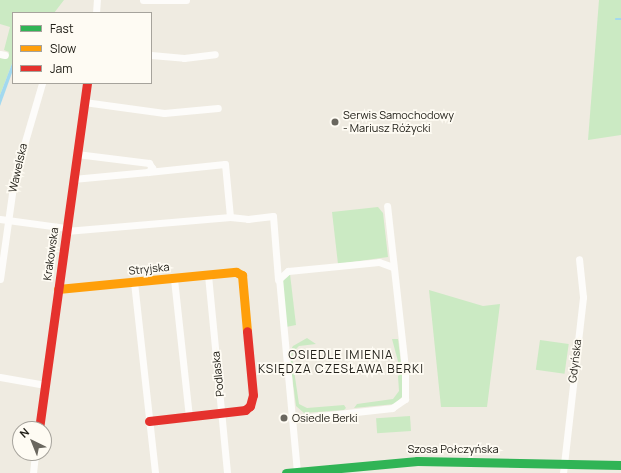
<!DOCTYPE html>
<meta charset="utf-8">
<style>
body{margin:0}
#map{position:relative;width:621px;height:473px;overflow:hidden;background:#efebe1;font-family:Manrope,sans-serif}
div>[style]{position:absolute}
.green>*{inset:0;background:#cbeac3;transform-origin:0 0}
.water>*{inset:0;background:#a2d9ef}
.stream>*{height:1.5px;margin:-0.75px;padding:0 0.75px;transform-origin:0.75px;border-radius:0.75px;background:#a2d9ef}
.street>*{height:7px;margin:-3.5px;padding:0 3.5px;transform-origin:3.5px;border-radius:3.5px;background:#fdfcfa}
.fast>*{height:9px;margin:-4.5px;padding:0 4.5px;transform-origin:4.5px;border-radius:4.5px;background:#30b455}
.slow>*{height:9px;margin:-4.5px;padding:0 4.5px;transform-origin:4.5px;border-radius:4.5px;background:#ff9f0a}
.jam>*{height:9px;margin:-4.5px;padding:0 4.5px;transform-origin:4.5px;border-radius:4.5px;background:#e5322d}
.dots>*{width:11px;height:11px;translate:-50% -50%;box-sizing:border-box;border:2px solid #fefbf3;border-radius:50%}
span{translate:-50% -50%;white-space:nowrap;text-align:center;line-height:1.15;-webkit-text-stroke:3.5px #fefbf3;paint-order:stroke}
.poi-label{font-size:11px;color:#222019}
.left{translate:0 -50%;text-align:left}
.street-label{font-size:11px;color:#222019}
.neighbourhood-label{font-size:12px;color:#222019;letter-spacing:1px}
.legend{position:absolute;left:12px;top:12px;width:140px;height:72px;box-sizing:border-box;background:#fefbf3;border:1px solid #a6a39c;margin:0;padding:5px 7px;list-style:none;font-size:12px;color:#222019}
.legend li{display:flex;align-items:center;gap:8px;height:20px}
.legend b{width:20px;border:1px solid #a6a39c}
.north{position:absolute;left:12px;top:421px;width:40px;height:40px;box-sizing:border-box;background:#fefbf3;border:1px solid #a6a39c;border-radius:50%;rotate:317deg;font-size:11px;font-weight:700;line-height:16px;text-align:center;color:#222019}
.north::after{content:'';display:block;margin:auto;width:14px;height:18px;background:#6a675f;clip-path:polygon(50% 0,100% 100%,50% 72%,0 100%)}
</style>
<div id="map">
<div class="green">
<i style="clip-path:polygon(0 0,64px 0,54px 13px,13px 13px,13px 61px,0 95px,0 58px,6px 59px,9px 52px,4px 50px,10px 27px,0 24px)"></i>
<i style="clip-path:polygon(599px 0,621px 0,621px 135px,588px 140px)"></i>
<i style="clip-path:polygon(378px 207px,383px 213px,388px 257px,338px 264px,332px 212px)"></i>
<i style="clip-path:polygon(290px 274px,296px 325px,286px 327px,281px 281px)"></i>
<i style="clip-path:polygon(429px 290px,483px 306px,500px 304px,487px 407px,441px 407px)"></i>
<i style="clip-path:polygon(307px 338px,316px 344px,299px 346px,293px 352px,292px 357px,299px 404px,307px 408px,344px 405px,346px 408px,344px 410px,304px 413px,296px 406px,289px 353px,293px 346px)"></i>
<i style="clip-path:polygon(392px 339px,398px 339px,401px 364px,399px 365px)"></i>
<i style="left:540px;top:340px;width:29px;height:30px;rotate:8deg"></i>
<i style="clip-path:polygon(402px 373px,402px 397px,395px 404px,354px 408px,357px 404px,393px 399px,399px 391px,398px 376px)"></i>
<i style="left:410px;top:416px;width:15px;height:34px;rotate:86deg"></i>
</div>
<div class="water">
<i style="clip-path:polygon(13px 61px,13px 70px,0 106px,0 95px)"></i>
</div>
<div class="stream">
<i style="left:616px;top:19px;width:5px"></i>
</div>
<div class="street">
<i style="left:143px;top:0;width:43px"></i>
<i style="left:96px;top:13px;width:13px;rotate:-86deg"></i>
<i style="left:0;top:54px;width:5px;rotate:11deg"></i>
<i style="left:151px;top:55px;width:33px;rotate:5deg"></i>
<i style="left:184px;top:58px;width:31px;rotate:-7deg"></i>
<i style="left:84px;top:102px;width:81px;rotate:7.8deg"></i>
<i style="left:164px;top:113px;width:54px;rotate:-5.3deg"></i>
<i style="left:148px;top:172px;width:77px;rotate:-5.9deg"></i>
<i style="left:225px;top:164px;width:53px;rotate:84.6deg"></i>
<i style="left:73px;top:179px;width:75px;rotate:-5.3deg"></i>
<i style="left:148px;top:172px;width:6px;rotate:-45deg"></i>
<i style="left:152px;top:168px;width:6px;rotate:-121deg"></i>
<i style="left:149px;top:163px;width:73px;rotate:-172.9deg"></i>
<i style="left:0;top:219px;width:68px;rotate:7.7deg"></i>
<i style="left:66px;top:231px;width:165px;rotate:-4.9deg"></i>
<i style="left:230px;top:217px;width:18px;rotate:6deg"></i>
<i style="left:248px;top:219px;width:25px;rotate:-7deg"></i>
<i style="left:273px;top:216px;width:64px;rotate:85.5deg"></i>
<i style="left:208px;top:275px;width:199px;rotate:84.5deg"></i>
<i style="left:0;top:279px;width:101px;rotate:-82deg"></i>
<i style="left:14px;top:179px;width:100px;rotate:-73.7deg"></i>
<i style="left:174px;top:279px;width:138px;rotate:83.8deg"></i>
<i style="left:134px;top:282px;width:192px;rotate:83.7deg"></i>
<i style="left:0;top:377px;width:46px;rotate:10.1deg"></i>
<i style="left:292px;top:419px;width:101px;rotate:-6.3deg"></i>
<i style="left:392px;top:408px;width:16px;rotate:-35deg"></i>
<i style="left:405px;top:399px;width:31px;rotate:-90deg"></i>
<i style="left:405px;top:368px;width:163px;rotate:-96.3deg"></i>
<i style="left:297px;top:472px;width:194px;rotate:-95.3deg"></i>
<i style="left:279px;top:279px;width:12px;rotate:-42deg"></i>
<i style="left:288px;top:271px;width:91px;rotate:-5.6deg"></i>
<i style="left:379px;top:262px;width:15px;rotate:20deg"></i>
<i style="left:33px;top:473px;width:20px;rotate:-84deg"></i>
<i style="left:563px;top:473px;width:177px;rotate:-83.5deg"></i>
<i style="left:583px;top:297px;width:38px;rotate:-96deg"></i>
</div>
<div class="fast">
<i style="left:286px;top:473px;width:132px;rotate:-5.2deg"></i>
<i style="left:417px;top:461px;width:204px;rotate:1.1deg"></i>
</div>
<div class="slow">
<i style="left:58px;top:289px;width:179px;rotate:-5.5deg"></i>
<i style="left:236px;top:272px;width:7px;rotate:27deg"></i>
<i style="left:242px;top:275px;width:56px;rotate:84.9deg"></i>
</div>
<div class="jam">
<i style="left:149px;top:421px;width:97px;rotate:-6.5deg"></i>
<i style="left:245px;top:410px;width:6px;rotate:-39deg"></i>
<i style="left:250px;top:406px;width:11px;rotate:-75deg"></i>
<i style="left:253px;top:395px;width:64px;rotate:-95.4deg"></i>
<i style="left:39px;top:429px;width:349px;rotate:-82.1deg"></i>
</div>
<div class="dots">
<i style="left:335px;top:122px;background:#6a675f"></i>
<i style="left:284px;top:418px;background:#6a675f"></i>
</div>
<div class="poi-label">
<span class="left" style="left:343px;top:122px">Serwis Samochodowy<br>- Mariusz Różycki</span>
<span class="left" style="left:292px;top:418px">Osiedle Berki</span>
</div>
<div class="street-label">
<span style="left:18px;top:168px;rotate:-77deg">Wawelska</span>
<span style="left:51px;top:254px;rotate:-82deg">Krakowska</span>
<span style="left:149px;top:269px;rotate:-6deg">Stryjska</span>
<span style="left:575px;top:361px;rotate:-83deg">Gdyńska</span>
<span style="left:218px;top:374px;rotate:-96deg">Podlaska</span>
<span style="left:453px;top:449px">Szosa Połczyńska</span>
</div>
<div class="neighbourhood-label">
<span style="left:341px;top:362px">OSIEDLE IMIENIA<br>KSIĘDZA CZESŁAWA BERKI</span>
</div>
<ul class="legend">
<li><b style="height:5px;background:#30b455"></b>Fast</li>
<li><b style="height:5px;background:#ff9f0a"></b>Slow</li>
<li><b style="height:5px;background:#e5322d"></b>Jam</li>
</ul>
<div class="north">N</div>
</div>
